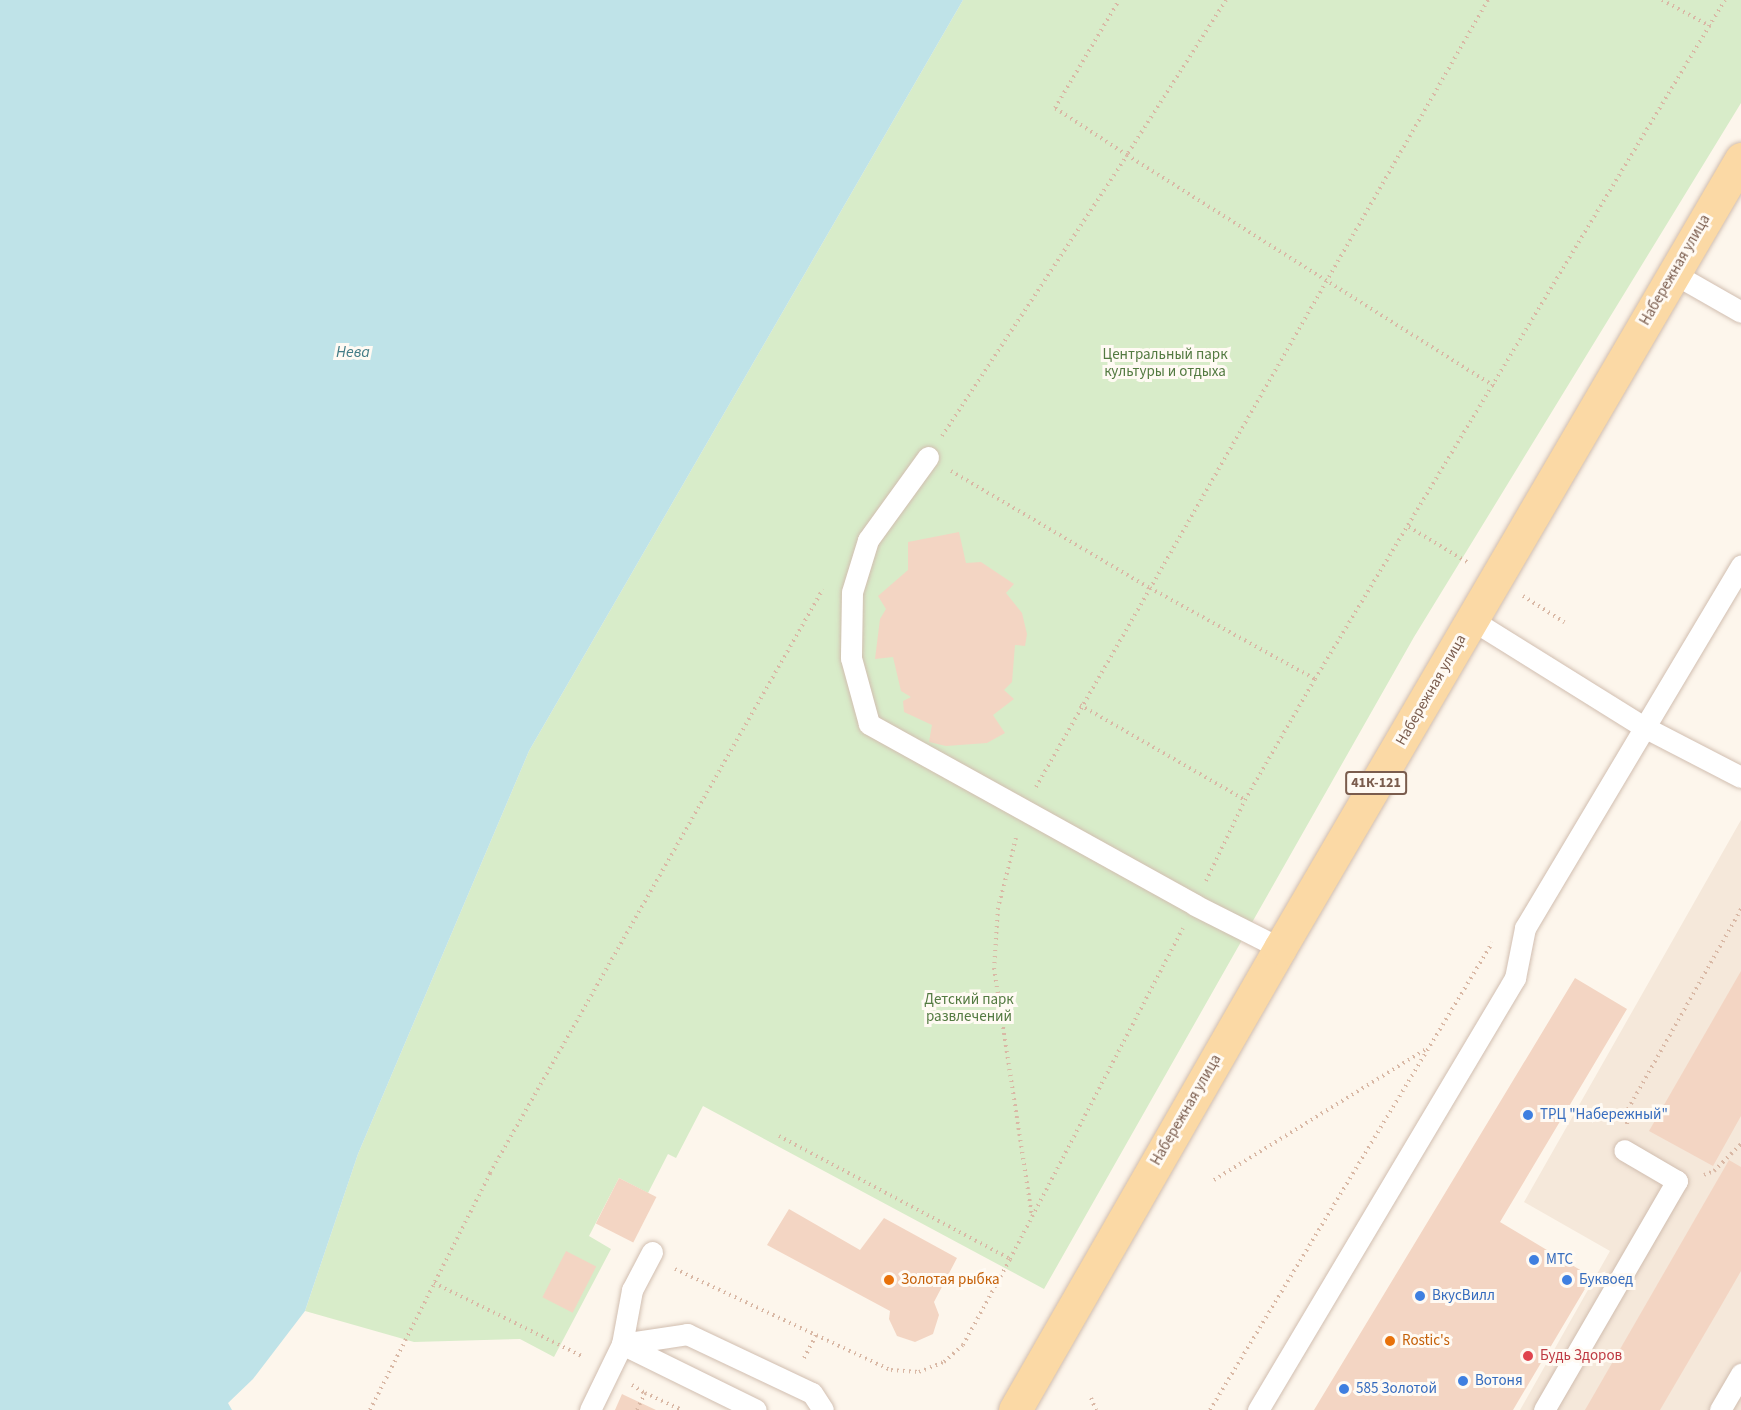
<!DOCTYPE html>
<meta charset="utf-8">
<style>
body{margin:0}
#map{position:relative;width:1741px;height:1410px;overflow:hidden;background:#fdf6ec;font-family:"Source Sans 3",sans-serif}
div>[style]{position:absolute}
.residential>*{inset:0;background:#f5e8da}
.green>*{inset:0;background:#d8ecc9}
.water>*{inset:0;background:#bfe3e8}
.building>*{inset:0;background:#f3d5c3;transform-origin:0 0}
.path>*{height:4px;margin-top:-2px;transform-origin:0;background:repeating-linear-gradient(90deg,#d9b8a5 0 1.5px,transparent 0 6px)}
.roads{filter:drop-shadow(0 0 2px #d1beb0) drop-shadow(0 0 2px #d1beb0)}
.lane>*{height:21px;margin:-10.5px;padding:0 10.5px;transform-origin:10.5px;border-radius:10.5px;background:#fff}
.primary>*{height:33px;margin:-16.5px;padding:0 16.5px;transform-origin:16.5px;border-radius:16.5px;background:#fbd9a5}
.dots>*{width:16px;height:16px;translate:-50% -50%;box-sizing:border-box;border:3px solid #fffaf3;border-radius:50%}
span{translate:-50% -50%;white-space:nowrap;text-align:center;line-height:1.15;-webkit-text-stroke:6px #fffaf3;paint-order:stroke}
.shield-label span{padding:2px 4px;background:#fffaf3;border:2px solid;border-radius:4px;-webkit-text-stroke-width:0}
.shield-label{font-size:14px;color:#7a5c4d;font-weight:700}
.street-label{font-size:15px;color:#7a5c4d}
.park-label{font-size:15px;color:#537a41}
.shop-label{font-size:15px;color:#366cbe}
.left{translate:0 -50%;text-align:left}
.food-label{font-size:15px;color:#c56008}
.health-label{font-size:15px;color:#be3a42}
.water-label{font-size:16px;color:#437c86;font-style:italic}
</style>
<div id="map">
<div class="residential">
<i style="clip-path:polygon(1741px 820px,1741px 1410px,1520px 1410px,1610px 1251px,1524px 1202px)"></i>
</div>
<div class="green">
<i style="clip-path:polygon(963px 0,1741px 0,1741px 103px,1414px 637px,1044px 1289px,703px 1106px,676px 1158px,668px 1154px,648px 1193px,619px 1178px,589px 1236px,611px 1249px,554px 1357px,520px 1339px,414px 1342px,305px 1311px,358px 1154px,529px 751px)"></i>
</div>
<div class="water">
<i style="clip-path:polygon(0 0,963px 0,529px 751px,358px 1154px,305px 1311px,253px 1379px,228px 1403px,232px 1410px,0 1410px)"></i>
</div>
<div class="building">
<i style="clip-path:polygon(959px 532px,966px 563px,981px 562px,1014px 584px,1006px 593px,1022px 613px,1027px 634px,1025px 646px,1015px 645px,1012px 682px,1004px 690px,1014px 699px,993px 715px,1005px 733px,987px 743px,946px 746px,929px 742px,932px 725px,904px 712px,903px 701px,911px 697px,901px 691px,893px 657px,875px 659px,880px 619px,886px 609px,878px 596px,908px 570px,908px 542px)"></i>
<i style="clip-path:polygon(1741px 971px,1741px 1116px,1713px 1166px,1649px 1131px)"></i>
<i style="clip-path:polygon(1575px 978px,1627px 1009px,1500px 1222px,1592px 1277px,1513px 1410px,1314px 1410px)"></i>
<i style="clip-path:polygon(1729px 1160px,1741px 1167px,1741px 1271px,1718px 1311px,1660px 1410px,1585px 1410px)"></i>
<i style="left:619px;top:1178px;width:42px;height:51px;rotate:27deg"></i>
<i style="clip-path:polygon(789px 1209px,860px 1250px,884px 1218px,957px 1258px,934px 1302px,939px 1315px,933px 1334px,915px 1342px,897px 1336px,889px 1319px,890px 1311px,767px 1245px)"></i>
<i style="left:566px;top:1251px;width:34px;height:52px;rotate:27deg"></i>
<i style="clip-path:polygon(622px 1394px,624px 1395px,656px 1410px,615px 1410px)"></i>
</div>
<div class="path">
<i style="left:1226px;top:0;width:184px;rotate:122.6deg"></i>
<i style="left:1127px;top:155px;width:434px;rotate:32.2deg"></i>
<i style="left:1662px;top:0;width:55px;rotate:28.4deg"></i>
<i style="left:942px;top:436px;width:336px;rotate:-56.6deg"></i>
<i style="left:1127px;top:155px;width:86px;rotate:-146.9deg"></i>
<i style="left:1055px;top:108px;width:126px;rotate:-59.3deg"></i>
<i style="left:951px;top:471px;width:231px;rotate:30.5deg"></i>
<i style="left:1150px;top:588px;width:188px;rotate:28.9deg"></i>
<i style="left:1409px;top:527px;width:68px;rotate:31.1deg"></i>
<i style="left:1523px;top:596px;width:49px;rotate:32.4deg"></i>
<i style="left:1080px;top:705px;width:190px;rotate:29.9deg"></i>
<i style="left:1036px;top:787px;width:908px;rotate:-60.13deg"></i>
<i style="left:1016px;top:838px;width:72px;rotate:104.4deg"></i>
<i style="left:998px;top:908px;width:60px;rotate:93.8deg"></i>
<i style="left:994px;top:968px;width:250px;rotate:81.3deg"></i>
<i style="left:1206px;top:881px;width:90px;rotate:-64.3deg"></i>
<i style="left:1245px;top:800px;width:140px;rotate:-60deg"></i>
<i style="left:1315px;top:679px;width:793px;rotate:-58.88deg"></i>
<i style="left:1627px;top:1124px;width:15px;rotate:-86deg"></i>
<i style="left:1628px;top:1109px;width:230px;rotate:-60.5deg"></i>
<i style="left:779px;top:1136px;width:262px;rotate:28deg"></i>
<i style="left:1704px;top:1175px;width:11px;rotate:-22deg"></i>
<i style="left:1714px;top:1171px;width:38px;rotate:-45deg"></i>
<i style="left:1214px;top:1180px;width:251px;rotate:-31.7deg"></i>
<i style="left:675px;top:1269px;width:238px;rotate:25.1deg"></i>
<i style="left:891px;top:1370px;width:28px;rotate:4deg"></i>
<i style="left:919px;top:1372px;width:27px;rotate:-22deg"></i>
<i style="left:944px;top:1362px;width:25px;rotate:-42deg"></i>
<i style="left:963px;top:1345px;width:98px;rotate:-61.3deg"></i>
<i style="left:1010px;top:1259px;width:373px;rotate:-62.4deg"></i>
<i style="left:434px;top:1283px;width:167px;rotate:26.3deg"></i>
<i style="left:804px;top:1358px;width:26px;rotate:-62deg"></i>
<i style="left:632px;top:1385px;width:15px;rotate:32deg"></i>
<i style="left:1091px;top:1398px;width:13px;rotate:67deg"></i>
<i style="left:370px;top:1410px;width:266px;rotate:-63.1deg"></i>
<i style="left:490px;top:1173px;width:672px;rotate:-60.31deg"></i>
<i style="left:637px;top:1410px;width:19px;rotate:-65deg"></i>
<i style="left:645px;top:1393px;width:41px;rotate:24.7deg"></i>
<i style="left:1210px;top:1410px;width:546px;rotate:-58.87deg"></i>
</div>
<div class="roads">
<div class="lane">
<i style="left:1673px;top:273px;width:78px;rotate:29.8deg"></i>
<i style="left:928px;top:457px;width:102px;rotate:125.9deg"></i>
<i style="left:868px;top:540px;width:54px;rotate:107.1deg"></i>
<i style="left:852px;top:592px;width:66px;rotate:90.9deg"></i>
<i style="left:851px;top:658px;width:68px;rotate:74.7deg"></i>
<i style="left:869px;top:724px;width:373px;rotate:29deg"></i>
<i style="left:1195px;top:905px;width:95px;rotate:26.8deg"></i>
<i style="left:1472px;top:620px;width:203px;rotate:31.9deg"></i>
<i style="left:1644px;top:727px;width:109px;rotate:27.3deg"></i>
<i style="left:652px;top:1252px;width:43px;rotate:117.8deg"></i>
<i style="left:632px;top:1290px;width:55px;rotate:100.5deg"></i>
<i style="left:622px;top:1344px;width:149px;rotate:26.2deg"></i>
<i style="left:590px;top:1410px;width:73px;rotate:-64.1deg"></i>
<i style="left:622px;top:1344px;width:66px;rotate:-8.7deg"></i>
<i style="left:687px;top:1334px;width:138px;rotate:25.3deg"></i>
<i style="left:812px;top:1393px;width:20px;rotate:57deg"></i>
<i style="left:1258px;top:1410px;width:503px;rotate:-59.25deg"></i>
<i style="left:1515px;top:978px;width:51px;rotate:-78.7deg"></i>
<i style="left:1525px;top:928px;width:422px;rotate:-59.2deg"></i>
<i style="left:1544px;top:1410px;width:265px;rotate:-59.9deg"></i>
<i style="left:1677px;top:1181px;width:61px;rotate:-149.7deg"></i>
<i style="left:1720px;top:1410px;width:42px;rotate:-59.7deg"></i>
</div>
<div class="primary">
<i style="left:1015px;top:1410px;width:533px;rotate:-60.16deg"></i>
<i style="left:1280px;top:948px;width:914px;rotate:-59.7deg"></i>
</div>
</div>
<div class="dots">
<i style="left:1528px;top:1115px;background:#3f7fe0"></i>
<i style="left:1534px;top:1260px;background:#3f7fe0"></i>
<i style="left:889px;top:1280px;background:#e8710a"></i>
<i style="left:1567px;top:1280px;background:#3f7fe0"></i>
<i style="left:1420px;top:1296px;background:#3f7fe0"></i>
<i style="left:1390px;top:1341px;background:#e8710a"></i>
<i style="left:1528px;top:1356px;background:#e0444e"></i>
<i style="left:1463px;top:1381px;background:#3f7fe0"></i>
<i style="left:1344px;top:1389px;background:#3f7fe0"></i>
</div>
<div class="shield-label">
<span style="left:1376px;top:783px">41К-121</span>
</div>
<div class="street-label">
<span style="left:1675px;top:270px;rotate:-60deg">Набережная улица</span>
<span style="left:1431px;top:690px;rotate:-60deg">Набережная улица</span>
<span style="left:1186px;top:1110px;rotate:-60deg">Набережная улица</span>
</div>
<div class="park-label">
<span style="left:1165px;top:363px">Центральный парк<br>культуры и отдыха</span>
<span style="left:969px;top:1008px">Детский парк<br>развлечений</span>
</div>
<div class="shop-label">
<span class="left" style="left:1540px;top:1115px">ТРЦ "Набережный"</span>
<span class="left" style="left:1546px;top:1260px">МТС</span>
<span class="left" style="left:1579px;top:1280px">Буквоед</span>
<span class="left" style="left:1432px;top:1296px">ВкусВилл</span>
<span class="left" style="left:1475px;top:1381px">Вотоня</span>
<span class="left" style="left:1356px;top:1389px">585 Золотой</span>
</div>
<div class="food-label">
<span class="left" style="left:901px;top:1280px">Золотая рыбка</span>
<span class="left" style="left:1402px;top:1341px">Rostic's</span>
</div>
<div class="health-label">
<span class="left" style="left:1540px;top:1356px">Будь Здоров</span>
</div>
<div class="water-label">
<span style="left:353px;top:352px">Нева</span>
</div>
</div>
